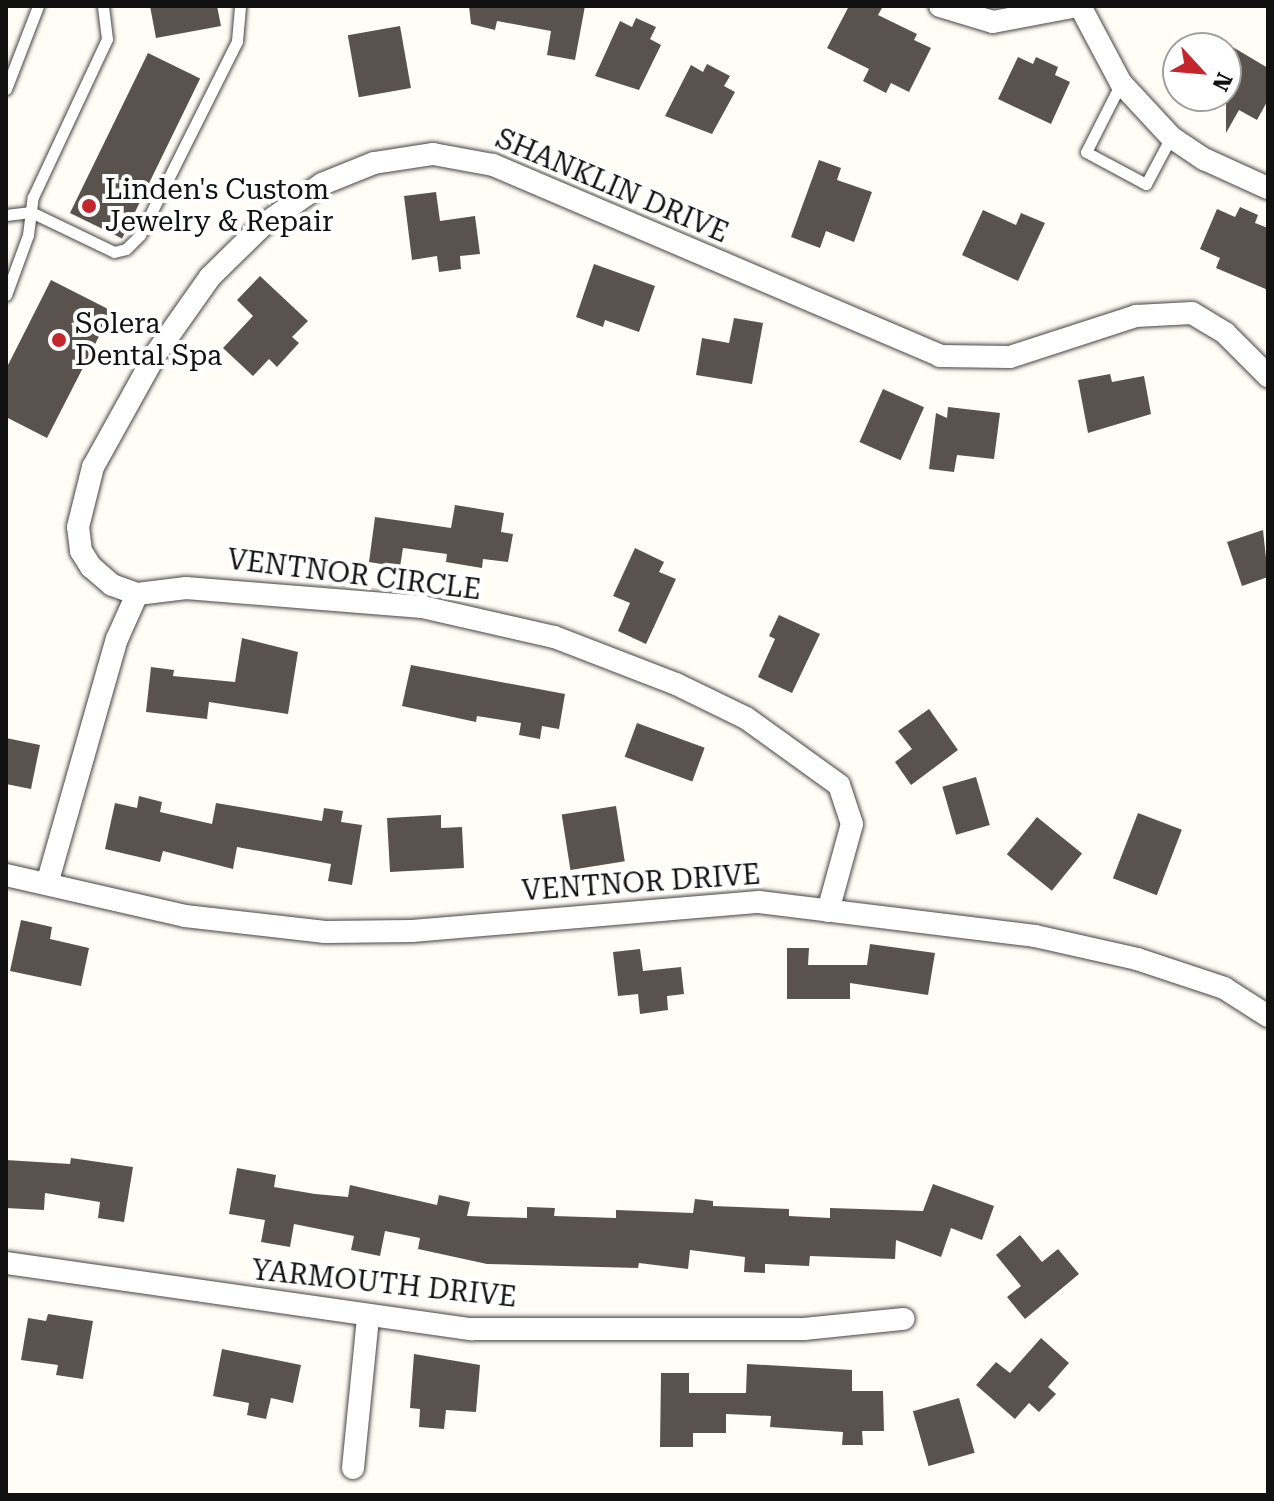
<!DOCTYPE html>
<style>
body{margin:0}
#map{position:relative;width:1274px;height:1501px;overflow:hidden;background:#fffdf5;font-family:"Roboto Serif",serif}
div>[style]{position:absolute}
.building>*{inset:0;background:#5a524d;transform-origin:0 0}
.roads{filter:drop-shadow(0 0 2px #444) drop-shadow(0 0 2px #444)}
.lane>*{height:11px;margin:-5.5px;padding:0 5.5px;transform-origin:5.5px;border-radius:5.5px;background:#fff}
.street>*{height:22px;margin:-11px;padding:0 11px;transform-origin:11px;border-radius:11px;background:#fff}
.dots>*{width:22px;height:22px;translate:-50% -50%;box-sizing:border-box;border:4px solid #fff;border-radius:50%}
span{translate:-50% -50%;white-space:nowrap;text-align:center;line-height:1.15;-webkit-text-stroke:8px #fff;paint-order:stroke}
.street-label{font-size:28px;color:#111}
.poi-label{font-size:28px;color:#111}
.left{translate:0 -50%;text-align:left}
.frame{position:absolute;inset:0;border:8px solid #111;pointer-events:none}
.north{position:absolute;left:1162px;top:32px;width:80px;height:80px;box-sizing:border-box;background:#fff;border:2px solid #a0a0a0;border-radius:50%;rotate:116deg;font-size:22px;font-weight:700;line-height:32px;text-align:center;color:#111}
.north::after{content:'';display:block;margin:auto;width:28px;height:36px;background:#c4262e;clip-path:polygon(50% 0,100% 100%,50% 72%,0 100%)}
</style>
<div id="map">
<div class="building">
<i style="clip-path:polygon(150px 6px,217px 6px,221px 26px,156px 38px)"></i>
<i style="clip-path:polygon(469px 6px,585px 6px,575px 60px,547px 55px,551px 31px,497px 21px,495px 30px,471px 24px)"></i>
<i style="clip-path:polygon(849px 6px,883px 6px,878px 15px,917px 34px,914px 40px,931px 48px,909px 92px,891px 83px,886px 93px,863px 81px,869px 69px,827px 48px)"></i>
<i style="clip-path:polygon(636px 18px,656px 27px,650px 39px,661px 45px,639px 90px,595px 76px,620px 21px,632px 27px)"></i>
<i style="left:400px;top:26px;width:63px;height:53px;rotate:80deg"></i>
<i style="clip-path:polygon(1226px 43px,1268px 68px,1268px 100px,1257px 120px,1239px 110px,1226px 133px)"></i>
<i style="left:148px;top:53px;width:58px;height:178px;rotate:26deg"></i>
<i style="clip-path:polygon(1018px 57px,1033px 64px,1036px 57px,1058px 67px,1055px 75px,1070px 82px,1051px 124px,998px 99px)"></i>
<i style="clip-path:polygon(707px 64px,730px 76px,724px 86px,735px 92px,712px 134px,665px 116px,691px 65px,703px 72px)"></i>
<i style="clip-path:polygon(819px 160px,841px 168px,837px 180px,872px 192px,854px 242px,826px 231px,820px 248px,791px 237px)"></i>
<i style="clip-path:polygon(436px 192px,440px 221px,475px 216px,480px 254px,460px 256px,461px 269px,439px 272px,437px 256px,412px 260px,404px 196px)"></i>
<i style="clip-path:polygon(1240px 207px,1258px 215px,1255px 223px,1268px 228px,1268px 290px,1216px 268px,1220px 258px,1200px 249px,1217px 209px,1235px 217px)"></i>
<i style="clip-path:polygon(983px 210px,1016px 225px,1021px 213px,1045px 223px,1018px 281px,962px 255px)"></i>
<i style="clip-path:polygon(594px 264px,655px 286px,639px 332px,605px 320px,603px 327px,576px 317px)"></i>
<i style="clip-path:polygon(260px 276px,308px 321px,292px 337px,299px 343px,277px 367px,269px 359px,253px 376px,223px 348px,253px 316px,237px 300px)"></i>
<i style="clip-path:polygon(51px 280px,112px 311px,47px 438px,6px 417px,6px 369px)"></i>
<i style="clip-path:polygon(734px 318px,763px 323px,752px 384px,696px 375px,702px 338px,729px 343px)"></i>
<i style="clip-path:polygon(1110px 374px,1112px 382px,1144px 376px,1151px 414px,1088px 433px,1078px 380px)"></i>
<i style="left:883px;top:389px;width:45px;height:58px;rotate:24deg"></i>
<i style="clip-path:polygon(948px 407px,1000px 413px,994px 459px,957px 455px,954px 472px,929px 469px,936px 413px,947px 418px)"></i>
<i style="clip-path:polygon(455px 505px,504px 513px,501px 532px,513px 534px,508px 562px,483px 559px,482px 568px,446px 562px,447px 554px,403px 548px,400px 567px,369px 562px,375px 517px,451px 528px)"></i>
<i style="clip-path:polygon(1263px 530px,1268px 577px,1242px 586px,1227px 542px)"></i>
<i style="clip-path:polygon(635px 548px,664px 562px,659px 572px,676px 579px,646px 644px,618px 631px,630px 603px,613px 596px)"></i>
<i style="clip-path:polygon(779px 615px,820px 634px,792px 693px,758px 677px,775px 639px,769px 636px)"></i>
<i style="clip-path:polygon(242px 638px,298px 652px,288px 714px,209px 702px,207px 719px,146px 712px,151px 667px,174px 670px,173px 676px,235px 682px)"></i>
<i style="clip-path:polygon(411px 665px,565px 694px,559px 729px,542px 726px,540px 739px,519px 735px,521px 723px,477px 716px,476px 722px,402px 706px)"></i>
<i style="clip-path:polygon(929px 709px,958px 750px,911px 785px,895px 762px,912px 749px,898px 731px)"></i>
<i style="left:637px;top:723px;width:72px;height:36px;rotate:20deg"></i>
<i style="clip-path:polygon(6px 738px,40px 745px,31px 789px,6px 784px)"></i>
<i style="left:976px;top:777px;width:50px;height:35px;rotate:74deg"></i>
<i style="clip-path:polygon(139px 796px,162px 802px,160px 812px,212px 824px,216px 803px,322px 821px,324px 808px,343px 811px,341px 822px,362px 825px,352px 885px,328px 881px,331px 864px,237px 847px,233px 869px,163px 851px,160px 862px,105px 849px,115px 803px,137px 808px)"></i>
<i style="left:616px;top:806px;width:56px;height:55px;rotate:81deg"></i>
<i style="left:1138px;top:813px;width:47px;height:70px;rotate:21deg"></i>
<i style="clip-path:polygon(441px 815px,441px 828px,462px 827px,464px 868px,390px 872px,387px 818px)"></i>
<i style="left:1037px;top:817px;width:58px;height:48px;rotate:39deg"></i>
<i style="clip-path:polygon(21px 920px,52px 927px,50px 939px,89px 948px,81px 986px,10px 971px)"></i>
<i style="clip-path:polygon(870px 944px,935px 953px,928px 995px,850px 983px,850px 999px,787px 999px,787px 948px,809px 948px,808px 965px,867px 965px)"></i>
<i style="clip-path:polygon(640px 949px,643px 971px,681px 967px,684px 994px,667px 996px,668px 1010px,640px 1014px,638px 994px,618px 996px,613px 952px)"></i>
<i style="clip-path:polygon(71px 1158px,133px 1167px,124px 1222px,98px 1218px,100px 1202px,45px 1193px,44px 1210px,6px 1208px,6px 1160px,70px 1164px)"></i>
<i style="clip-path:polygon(237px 1168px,276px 1175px,274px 1187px,315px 1194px,348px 1197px,350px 1185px,437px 1205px,439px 1195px,470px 1202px,467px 1216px,527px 1218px,527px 1207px,555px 1208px,554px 1216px,616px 1218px,616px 1210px,693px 1213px,695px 1199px,713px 1201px,713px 1206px,789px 1209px,789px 1216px,830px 1218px,830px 1208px,923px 1211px,933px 1184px,994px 1206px,982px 1240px,951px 1228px,941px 1257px,896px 1240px,895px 1259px,810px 1256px,809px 1266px,765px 1264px,765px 1273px,744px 1272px,745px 1257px,690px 1250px,688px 1269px,639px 1263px,638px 1268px,487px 1264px,418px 1249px,420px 1238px,385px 1231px,380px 1256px,351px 1250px,354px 1236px,294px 1224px,290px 1247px,261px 1242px,265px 1220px,229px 1214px)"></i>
<i style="clip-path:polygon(1020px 1235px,1042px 1262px,1058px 1249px,1079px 1274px,1025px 1319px,1007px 1297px,1021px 1286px,996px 1255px)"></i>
<i style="clip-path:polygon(48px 1314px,93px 1321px,83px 1379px,56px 1375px,58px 1365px,21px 1360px,28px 1318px,46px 1321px)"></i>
<i style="clip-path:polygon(1041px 1338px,1069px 1363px,1048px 1387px,1056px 1394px,1039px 1412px,1029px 1403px,1015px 1419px,976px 1385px,996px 1362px,1010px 1373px)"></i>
<i style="clip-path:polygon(222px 1349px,301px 1365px,293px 1403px,271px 1398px,266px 1419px,247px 1415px,249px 1403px,213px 1396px)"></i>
<i style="clip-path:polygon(414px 1354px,480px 1365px,476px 1412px,446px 1410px,444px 1429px,419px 1427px,420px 1409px,410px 1408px)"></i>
<i style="clip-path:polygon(747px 1364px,852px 1370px,852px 1391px,883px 1391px,884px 1431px,862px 1431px,863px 1445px,842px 1445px,843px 1432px,770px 1427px,771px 1416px,726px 1414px,726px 1433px,693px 1433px,693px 1447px,660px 1447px,661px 1373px,689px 1373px,689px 1393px,746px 1393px)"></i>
<i style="left:959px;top:1398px;width:57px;height:48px;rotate:74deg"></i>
</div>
<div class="roads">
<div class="lane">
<i style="left:1121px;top:83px;width:77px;rotate:116.9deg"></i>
<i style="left:1086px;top:152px;width:68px;rotate:28.1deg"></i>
<i style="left:1146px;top:184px;width:53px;rotate:-62deg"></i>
<i style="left:6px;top:89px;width:89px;rotate:-68.9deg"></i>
<i style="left:6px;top:215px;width:25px;rotate:-7deg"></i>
<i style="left:31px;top:212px;width:92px;rotate:25.7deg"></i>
<i style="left:114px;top:252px;width:12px;rotate:-14deg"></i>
<i style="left:126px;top:249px;width:20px;rotate:-45deg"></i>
<i style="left:140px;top:235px;width:217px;rotate:-63.4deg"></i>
<i style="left:237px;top:41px;width:35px;rotate:-85deg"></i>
<i style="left:6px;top:295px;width:64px;rotate:-69.9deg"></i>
<i style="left:28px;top:235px;width:38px;rotate:-83deg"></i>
<i style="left:33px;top:197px;width:174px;rotate:-64.9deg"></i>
<i style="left:107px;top:39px;width:33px;rotate:-97deg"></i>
</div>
<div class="street">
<i style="left:940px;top:6px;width:55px;rotate:16.8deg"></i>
<i style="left:993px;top:22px;width:86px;rotate:-10.8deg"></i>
<i style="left:1080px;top:6px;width:87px;rotate:62deg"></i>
<i style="left:1121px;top:83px;width:74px;rotate:47.2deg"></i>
<i style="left:1171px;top:137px;width:40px;rotate:34deg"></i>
<i style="left:1204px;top:159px;width:70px;rotate:24.4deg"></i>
<i style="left:6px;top:875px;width:184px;rotate:12.9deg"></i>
<i style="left:185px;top:916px;width:141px;rotate:6.5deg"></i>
<i style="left:325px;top:932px;width:87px;rotate:-0.7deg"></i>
<i style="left:412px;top:931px;width:348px;rotate:-4.8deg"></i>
<i style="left:759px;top:902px;width:278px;rotate:7deg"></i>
<i style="left:1035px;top:936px;width:105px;rotate:12.7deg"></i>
<i style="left:1137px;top:959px;width:92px;rotate:18.4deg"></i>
<i style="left:1224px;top:988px;width:52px;rotate:32.5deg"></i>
<i style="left:47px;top:884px;width:255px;rotate:-74.1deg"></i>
<i style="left:117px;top:639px;width:49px;rotate:-66deg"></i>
<i style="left:828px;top:911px;width:90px;rotate:-74.6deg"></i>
<i style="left:852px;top:824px;width:41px;rotate:-108.4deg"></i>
<i style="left:839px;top:785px;width:115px;rotate:-144.2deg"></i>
<i style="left:746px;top:718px;width:78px;rotate:-154.1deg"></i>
<i style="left:676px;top:684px;width:131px;rotate:-158.9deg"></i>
<i style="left:554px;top:637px;width:135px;rotate:-167.2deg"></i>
<i style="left:422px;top:607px;width:237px;rotate:-175.4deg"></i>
<i style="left:186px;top:588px;width:49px;rotate:173deg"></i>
<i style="left:137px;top:594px;width:27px;rotate:-160deg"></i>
<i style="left:112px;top:585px;width:28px;rotate:-139deg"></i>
<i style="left:91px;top:567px;width:19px;rotate:-122deg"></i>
<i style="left:81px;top:551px;width:24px;rotate:-97deg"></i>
<i style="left:78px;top:527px;width:62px;rotate:-76deg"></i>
<i style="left:93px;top:467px;width:128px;rotate:-61deg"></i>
<i style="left:155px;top:355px;width:95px;rotate:-54.8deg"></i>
<i style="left:210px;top:277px;width:74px;rotate:-44.5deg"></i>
<i style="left:263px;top:225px;width:72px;rotate:-34.8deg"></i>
<i style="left:322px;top:184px;width:56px;rotate:-22deg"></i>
<i style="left:374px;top:163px;width:60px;rotate:-8.7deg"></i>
<i style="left:433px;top:154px;width:61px;rotate:10.4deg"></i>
<i style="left:493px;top:165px;width:486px;rotate:23.1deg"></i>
<i style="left:940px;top:356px;width:70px;rotate:0.8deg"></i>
<i style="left:1010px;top:357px;width:133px;rotate:-18deg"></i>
<i style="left:1136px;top:316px;width:56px;rotate:-3.1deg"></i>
<i style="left:1192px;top:313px;width:39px;rotate:31deg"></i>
<i style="left:1225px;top:333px;width:61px;rotate:45deg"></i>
<i style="left:6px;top:1263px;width:470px;rotate:8.1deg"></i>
<i style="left:471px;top:1329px;width:333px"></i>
<i style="left:804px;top:1329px;width:100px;rotate:-5.8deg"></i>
<i style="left:353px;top:1468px;width:151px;rotate:-84.3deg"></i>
</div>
</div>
<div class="dots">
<i style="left:89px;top:206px;background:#c4262e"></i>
<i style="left:59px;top:340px;background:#c4262e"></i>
</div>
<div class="street-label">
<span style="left:612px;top:186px;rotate:23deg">SHANKLIN DRIVE</span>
<span style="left:354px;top:575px;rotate:7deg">VENTNOR CIRCLE</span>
<span style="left:641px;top:883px;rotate:-4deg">VENTNOR DRIVE</span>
<span style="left:384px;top:1284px;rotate:6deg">YARMOUTH DRIVE</span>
</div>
<div class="poi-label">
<span class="left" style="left:105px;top:206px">Linden's Custom<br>Jewelry &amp; Repair</span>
<span class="left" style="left:75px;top:340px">Solera<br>Dental Spa</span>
</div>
<div class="frame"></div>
<div class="north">N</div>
</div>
